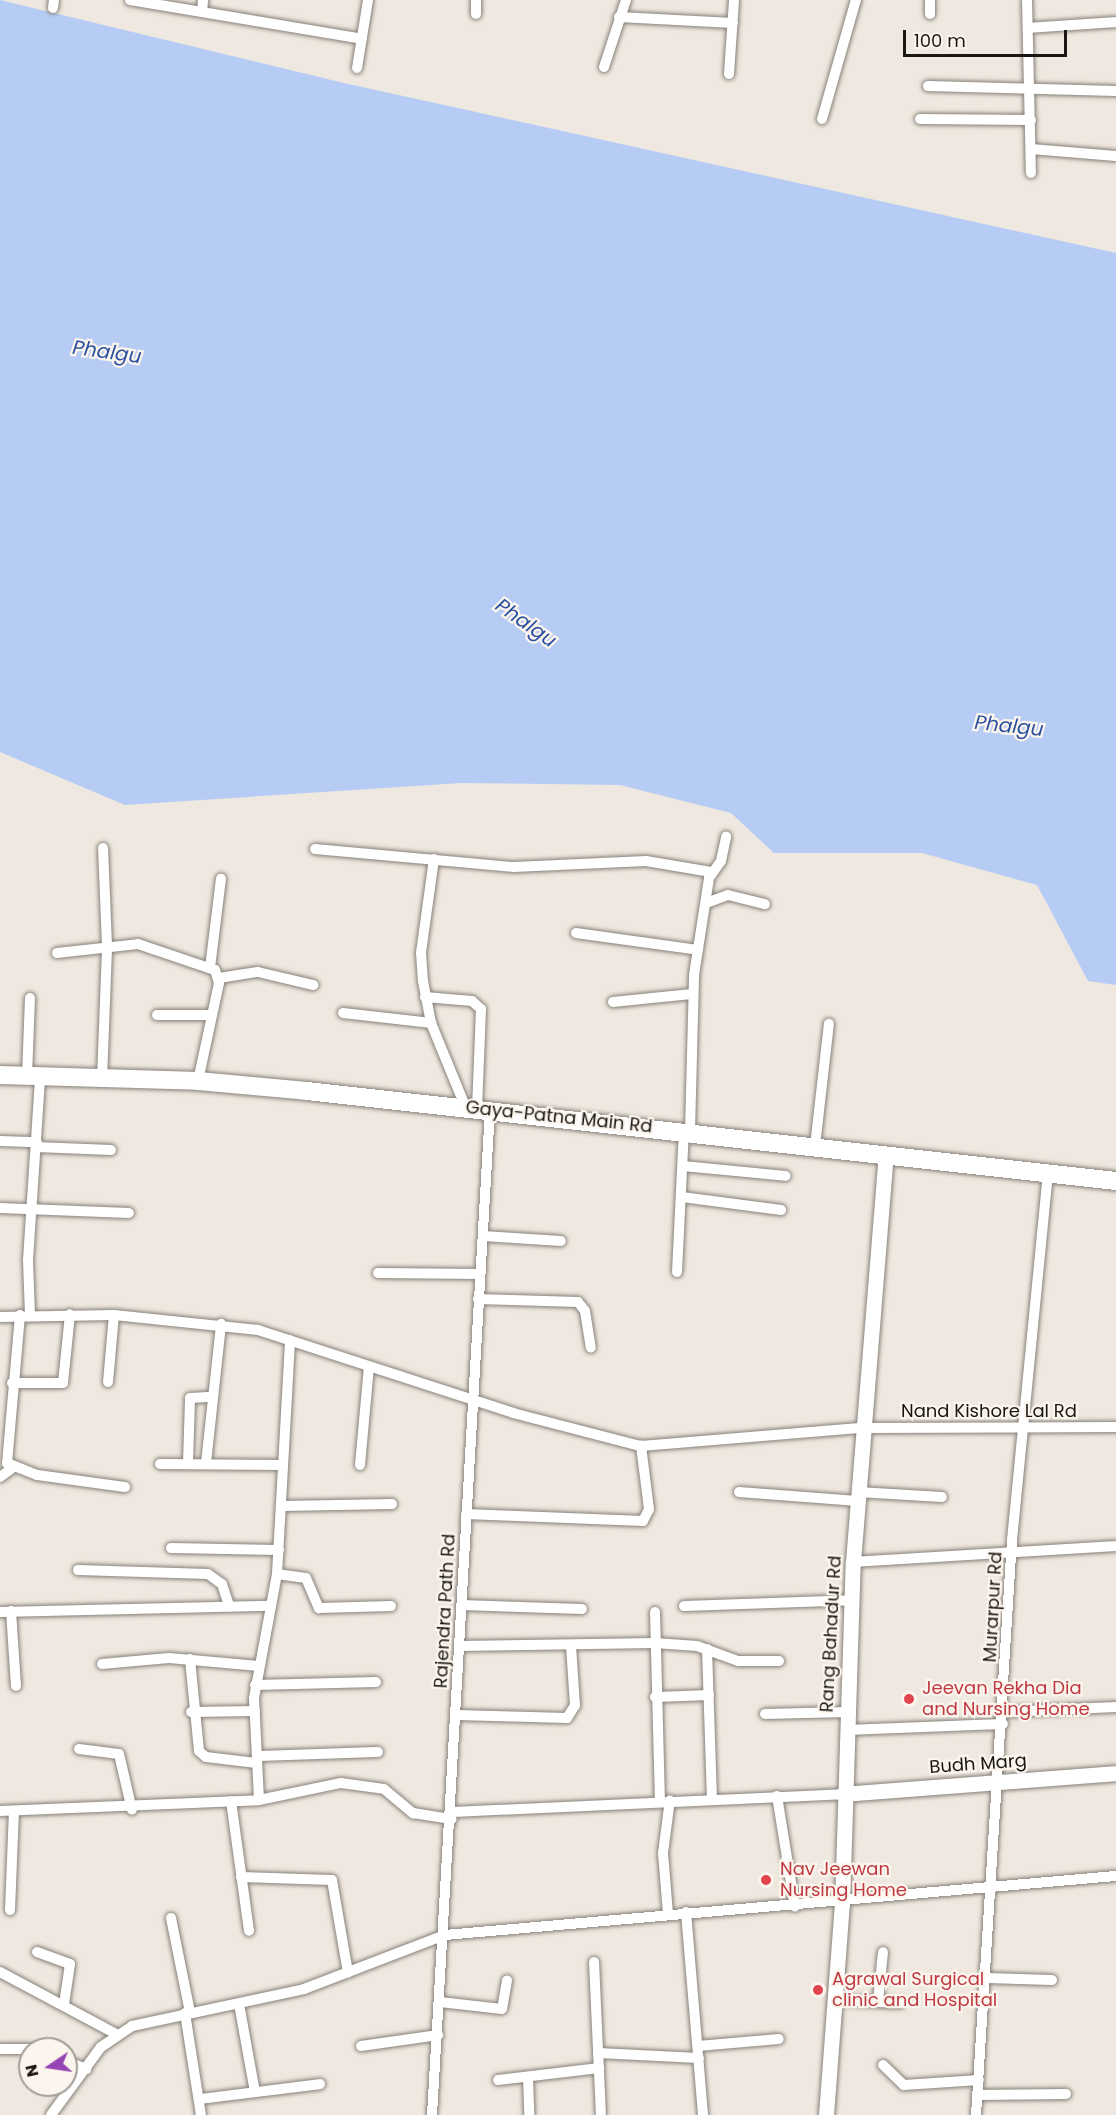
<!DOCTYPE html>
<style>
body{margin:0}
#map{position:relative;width:1116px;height:2115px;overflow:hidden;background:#efe8e0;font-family:Poppins,sans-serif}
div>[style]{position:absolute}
.water>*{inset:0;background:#b6ccf5}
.roads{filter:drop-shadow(0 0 2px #878179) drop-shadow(0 0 2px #878179)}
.street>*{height:10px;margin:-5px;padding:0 5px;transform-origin:5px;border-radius:5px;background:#fff}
.secondary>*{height:15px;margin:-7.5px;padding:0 7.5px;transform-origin:7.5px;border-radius:7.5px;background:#fff}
.primary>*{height:18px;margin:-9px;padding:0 9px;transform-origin:9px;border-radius:9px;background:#fff}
.dots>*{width:16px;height:16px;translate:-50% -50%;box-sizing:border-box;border:3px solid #fcf5ed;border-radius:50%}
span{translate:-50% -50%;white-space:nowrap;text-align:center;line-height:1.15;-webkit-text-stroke:4.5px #fcf5ed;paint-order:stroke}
.street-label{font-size:18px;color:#191613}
.health-label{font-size:18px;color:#be3a42}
.left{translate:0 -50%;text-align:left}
.water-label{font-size:20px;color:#2b52a0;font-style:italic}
.north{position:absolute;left:18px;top:2037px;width:60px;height:60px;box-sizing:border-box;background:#fcf5ed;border:2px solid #a19c96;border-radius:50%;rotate:257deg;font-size:16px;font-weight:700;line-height:24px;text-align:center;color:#191613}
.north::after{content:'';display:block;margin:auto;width:21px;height:27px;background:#9645b4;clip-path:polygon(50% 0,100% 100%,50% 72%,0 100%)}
.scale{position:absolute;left:903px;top:30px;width:164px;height:27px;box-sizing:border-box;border:3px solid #191613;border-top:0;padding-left:8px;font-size:18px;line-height:21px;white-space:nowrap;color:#191613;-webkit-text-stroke:4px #fcf5ed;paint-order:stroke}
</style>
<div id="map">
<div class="water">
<i style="clip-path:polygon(0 0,344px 83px,1116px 253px,1116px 985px,1088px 981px,1037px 885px,922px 853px,774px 853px,731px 813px,620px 785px,461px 783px,125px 805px,0 752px)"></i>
</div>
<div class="roads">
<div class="street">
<i style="left:130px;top:0;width:235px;rotate:9.5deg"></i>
<i style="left:930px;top:0;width:14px;rotate:90deg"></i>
<i style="left:1027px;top:0;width:173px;rotate:88.7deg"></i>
<i style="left:53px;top:8px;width:8px;rotate:-83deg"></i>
<i style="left:202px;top:12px;width:12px;rotate:-85deg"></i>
<i style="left:476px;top:14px;width:14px;rotate:-90deg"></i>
<i style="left:619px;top:17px;width:114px;rotate:3deg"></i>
<i style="left:1028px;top:28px;width:88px;rotate:-3.9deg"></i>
<i style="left:604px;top:67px;width:71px;rotate:-71.8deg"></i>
<i style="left:357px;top:68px;width:69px;rotate:-80.8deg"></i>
<i style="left:729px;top:74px;width:74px;rotate:-86.1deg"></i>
<i style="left:928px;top:86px;width:188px;rotate:1.5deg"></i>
<i style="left:822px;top:119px;width:124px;rotate:-74.1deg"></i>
<i style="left:920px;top:119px;width:111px;rotate:0.5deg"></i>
<i style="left:1031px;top:149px;width:85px;rotate:4.7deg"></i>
<i style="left:315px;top:849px;width:200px;rotate:5.2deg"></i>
<i style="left:514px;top:867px;width:132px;rotate:-2.6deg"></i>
<i style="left:646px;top:861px;width:66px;rotate:9.6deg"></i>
<i style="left:434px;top:859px;width:95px;rotate:97.9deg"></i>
<i style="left:421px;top:953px;width:28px;rotate:86deg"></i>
<i style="left:423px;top:981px;width:43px;rotate:79.2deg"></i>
<i style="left:431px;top:1023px;width:90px;rotate:67.7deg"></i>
<i style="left:706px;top:903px;width:23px;rotate:-20deg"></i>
<i style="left:728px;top:895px;width:38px;rotate:14deg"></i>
<i style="left:576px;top:933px;width:123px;rotate:7.9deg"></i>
<i style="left:57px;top:953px;width:81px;rotate:-6.3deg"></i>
<i style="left:138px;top:944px;width:81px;rotate:18.7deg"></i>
<i style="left:215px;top:970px;width:14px;rotate:73deg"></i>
<i style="left:219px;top:983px;width:100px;rotate:102.1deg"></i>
<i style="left:210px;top:968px;width:90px;rotate:-83deg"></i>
<i style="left:219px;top:978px;width:39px;rotate:-9deg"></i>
<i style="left:258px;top:972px;width:57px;rotate:13.3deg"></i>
<i style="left:425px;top:997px;width:47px;rotate:4.9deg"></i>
<i style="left:472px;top:1001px;width:12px;rotate:42deg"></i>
<i style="left:481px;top:1009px;width:99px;rotate:92.3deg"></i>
<i style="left:613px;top:1002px;width:79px;rotate:-5.8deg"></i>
<i style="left:343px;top:1013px;width:89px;rotate:6.5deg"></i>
<i style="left:157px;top:1015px;width:54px"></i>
<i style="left:27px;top:1076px;width:78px;rotate:-87.8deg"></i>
<i style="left:102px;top:1079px;width:133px;rotate:-87.8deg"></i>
<i style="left:107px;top:946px;width:98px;rotate:-92.3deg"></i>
<i style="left:690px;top:1131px;width:156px;rotate:-88.5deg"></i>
<i style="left:694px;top:975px;width:98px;rotate:-81.2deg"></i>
<i style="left:709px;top:878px;width:21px;rotate:-55deg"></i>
<i style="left:721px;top:861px;width:25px;rotate:-78deg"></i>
<i style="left:0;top:1141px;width:37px;rotate:2deg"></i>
<i style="left:815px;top:1146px;width:123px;rotate:-83.5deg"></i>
<i style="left:36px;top:1147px;width:75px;rotate:2.3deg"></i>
<i style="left:683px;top:1166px;width:103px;rotate:5.5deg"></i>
<i style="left:682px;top:1197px;width:100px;rotate:7.5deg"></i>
<i style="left:0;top:1208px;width:129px;rotate:2.2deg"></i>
<i style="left:483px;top:1236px;width:78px;rotate:3.7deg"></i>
<i style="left:677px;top:1272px;width:142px;rotate:-87.2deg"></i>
<i style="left:378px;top:1273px;width:102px;rotate:0.6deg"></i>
<i style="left:478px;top:1299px;width:100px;rotate:1.7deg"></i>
<i style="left:578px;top:1302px;width:11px;rotate:52deg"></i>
<i style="left:585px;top:1311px;width:37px;rotate:81deg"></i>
<i style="left:20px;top:1315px;width:149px;rotate:95deg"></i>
<i style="left:7px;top:1463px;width:32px;rotate:22deg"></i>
<i style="left:37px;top:1475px;width:89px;rotate:7.8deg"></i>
<i style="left:30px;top:1315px;width:55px;rotate:-92.1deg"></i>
<i style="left:28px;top:1260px;width:183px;rotate:-86.2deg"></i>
<i style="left:0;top:1317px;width:114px;rotate:-1deg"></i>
<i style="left:114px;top:1315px;width:145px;rotate:5.9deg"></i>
<i style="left:258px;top:1330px;width:268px;rotate:18deg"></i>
<i style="left:513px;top:1413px;width:132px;rotate:14.5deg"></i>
<i style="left:641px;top:1446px;width:222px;rotate:-4.7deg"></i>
<i style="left:862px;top:1428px;width:254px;rotate:-0.2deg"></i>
<i style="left:108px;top:1382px;width:67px;rotate:-84.9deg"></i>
<i style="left:12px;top:1383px;width:51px"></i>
<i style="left:63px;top:1383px;width:69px;rotate:-84.2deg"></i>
<i style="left:188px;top:1463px;width:65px;rotate:-88.2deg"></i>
<i style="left:190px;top:1398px;width:22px;rotate:-3deg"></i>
<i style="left:206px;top:1463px;width:140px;rotate:-83.8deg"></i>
<i style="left:160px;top:1464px;width:122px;rotate:0.5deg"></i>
<i style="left:360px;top:1465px;width:99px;rotate:-84.8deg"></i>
<i style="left:0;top:1477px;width:14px;rotate:-36deg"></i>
<i style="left:739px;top:1492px;width:119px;rotate:4.3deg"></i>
<i style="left:858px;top:1492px;width:84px;rotate:3.4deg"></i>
<i style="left:282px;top:1506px;width:110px;rotate:-1deg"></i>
<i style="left:466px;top:1514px;width:177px;rotate:2.3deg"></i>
<i style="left:643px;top:1521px;width:13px;rotate:-63deg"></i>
<i style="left:649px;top:1509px;width:64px;rotate:-97.2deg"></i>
<i style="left:171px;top:1548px;width:108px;rotate:1.1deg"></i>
<i style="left:853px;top:1562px;width:263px;rotate:-3.5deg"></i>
<i style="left:78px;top:1570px;width:130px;rotate:1.8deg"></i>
<i style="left:208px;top:1574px;width:17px;rotate:36deg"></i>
<i style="left:222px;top:1584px;width:23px;rotate:72deg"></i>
<i style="left:277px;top:1574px;width:29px;rotate:8deg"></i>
<i style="left:306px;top:1578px;width:33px;rotate:67deg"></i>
<i style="left:319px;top:1608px;width:72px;rotate:-1.6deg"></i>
<i style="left:462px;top:1605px;width:120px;rotate:1.9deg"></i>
<i style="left:684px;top:1606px;width:168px;rotate:-2deg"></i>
<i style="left:11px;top:1611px;width:75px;rotate:86.2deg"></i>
<i style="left:0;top:1612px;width:271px;rotate:-1.3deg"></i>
<i style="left:655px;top:1612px;width:189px;rotate:88.5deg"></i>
<i style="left:460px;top:1646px;width:195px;rotate:-0.9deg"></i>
<i style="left:655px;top:1643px;width:42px;rotate:4.1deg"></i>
<i style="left:697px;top:1646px;width:44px;rotate:20.1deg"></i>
<i style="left:738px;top:1661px;width:41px"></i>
<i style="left:707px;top:1649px;width:149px;rotate:88.1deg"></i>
<i style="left:190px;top:1659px;width:92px;rotate:84.4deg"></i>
<i style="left:199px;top:1751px;width:9px;rotate:41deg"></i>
<i style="left:206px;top:1757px;width:51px;rotate:6.7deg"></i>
<i style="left:102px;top:1664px;width:67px;rotate:-5.1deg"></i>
<i style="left:169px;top:1658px;width:90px;rotate:5.1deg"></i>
<i style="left:255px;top:1685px;width:121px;rotate:-1.4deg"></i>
<i style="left:655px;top:1697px;width:54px;rotate:-2.1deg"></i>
<i style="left:191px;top:1712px;width:64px;rotate:-0.9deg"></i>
<i style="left:1004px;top:1712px;width:112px;rotate:-2.6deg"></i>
<i style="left:765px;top:1714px;width:82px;rotate:-1.4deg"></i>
<i style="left:457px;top:1715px;width:110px;rotate:1.6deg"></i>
<i style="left:567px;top:1718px;width:15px;rotate:-58deg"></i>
<i style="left:575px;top:1705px;width:59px;rotate:-93.9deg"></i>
<i style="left:846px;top:1730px;width:157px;rotate:-2.2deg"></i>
<i style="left:79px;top:1749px;width:40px;rotate:7.1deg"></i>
<i style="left:119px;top:1754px;width:57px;rotate:76.9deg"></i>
<i style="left:257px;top:1756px;width:121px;rotate:-1.9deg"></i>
<i style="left:777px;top:1796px;width:112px;rotate:80.8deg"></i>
<i style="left:259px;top:1800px;width:102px;rotate:-92.8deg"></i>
<i style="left:254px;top:1698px;width:126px;rotate:-79.5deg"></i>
<i style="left:277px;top:1574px;width:234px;rotate:-86.8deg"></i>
<i style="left:231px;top:1801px;width:131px;rotate:82.1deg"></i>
<i style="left:0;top:1811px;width:259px;rotate:-2.4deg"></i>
<i style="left:259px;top:1800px;width:84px;rotate:-11.7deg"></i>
<i style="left:341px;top:1783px;width:43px;rotate:7.9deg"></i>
<i style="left:384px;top:1789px;width:38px;rotate:40deg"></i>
<i style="left:413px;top:1813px;width:39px;rotate:9deg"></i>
<i style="left:453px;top:1812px;width:390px;rotate:-2.6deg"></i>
<i style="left:241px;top:1877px;width:91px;rotate:1.9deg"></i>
<i style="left:332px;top:1880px;width:94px;rotate:80.2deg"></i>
<i style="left:10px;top:1910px;width:99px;rotate:-87.7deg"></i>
<i style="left:686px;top:1912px;width:204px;rotate:85.2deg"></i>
<i style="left:668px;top:1914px;width:61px;rotate:-94.7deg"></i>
<i style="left:663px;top:1853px;width:53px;rotate:-82.5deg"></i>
<i style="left:171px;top:1918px;width:96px;rotate:78.6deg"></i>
<i style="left:37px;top:1952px;width:35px;rotate:20deg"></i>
<i style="left:70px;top:1964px;width:40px;rotate:98.5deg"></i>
<i style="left:594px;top:1962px;width:153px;rotate:87.4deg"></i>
<i style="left:0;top:1972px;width:132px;rotate:28.1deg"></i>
<i style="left:987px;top:1978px;width:65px;rotate:1.8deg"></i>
<i style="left:834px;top:2000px;width:66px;rotate:2.6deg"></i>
<i style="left:440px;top:2002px;width:62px;rotate:6.4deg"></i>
<i style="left:502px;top:2009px;width:29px;rotate:-80deg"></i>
<i style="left:878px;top:2002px;width:50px;rotate:-84.3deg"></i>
<i style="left:239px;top:2004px;width:89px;rotate:79.7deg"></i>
<i style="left:185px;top:2013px;width:103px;rotate:81.1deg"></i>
<i style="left:361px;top:2046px;width:78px;rotate:-8.1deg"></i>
<i style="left:698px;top:2046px;width:81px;rotate:-4.9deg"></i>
<i style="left:0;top:2049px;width:34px"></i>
<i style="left:598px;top:2053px;width:101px;rotate:2.8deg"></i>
<i style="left:66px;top:2061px;width:22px;rotate:22deg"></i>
<i style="left:883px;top:2065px;width:29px;rotate:44deg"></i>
<i style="left:904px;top:2085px;width:75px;rotate:-3.8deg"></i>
<i style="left:528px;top:2077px;width:38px;rotate:88deg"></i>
<i style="left:498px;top:2080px;width:102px;rotate:-6.8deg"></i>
<i style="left:978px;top:2095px;width:88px;rotate:-0.7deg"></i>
<i style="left:200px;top:2099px;width:121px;rotate:-7.1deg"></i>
<i style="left:51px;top:2115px;width:84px;rotate:-53.7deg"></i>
<i style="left:101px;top:2047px;width:37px;rotate:-34deg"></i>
<i style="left:132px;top:2026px;width:176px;rotate:-12.1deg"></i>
<i style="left:304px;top:1989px;width:151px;rotate:-21deg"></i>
<i style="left:445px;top:1935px;width:674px;rotate:-5.03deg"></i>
<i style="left:432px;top:2115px;width:1008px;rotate:-86.7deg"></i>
<i style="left:976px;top:2115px;width:576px;rotate:-86.42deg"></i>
<i style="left:1012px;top:1540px;width:369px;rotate:-84.4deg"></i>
</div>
<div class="secondary">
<i style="left:843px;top:1794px;width:274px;rotate:-4.4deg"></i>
<i style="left:826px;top:2115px;width:212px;rotate:-85.7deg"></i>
<i style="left:842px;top:1904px;width:342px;rotate:-88.2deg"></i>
<i style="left:853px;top:1562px;width:407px;rotate:-85.4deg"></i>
</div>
<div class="primary">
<i style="left:0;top:1075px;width:198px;rotate:1.7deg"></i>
<i style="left:198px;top:1081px;width:109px;rotate:5.2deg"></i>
<i style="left:307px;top:1091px;width:814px;rotate:6.35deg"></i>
</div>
</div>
<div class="dots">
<i style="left:909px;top:1699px;background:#e0444e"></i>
<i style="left:766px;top:1880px;background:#e0444e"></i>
<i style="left:818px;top:1990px;background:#e0444e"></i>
</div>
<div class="street-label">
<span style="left:559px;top:1117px;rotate:6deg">Gaya-Patna Main Rd</span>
<span style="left:989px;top:1411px">Nand Kishore Lal Rd</span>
<span style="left:993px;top:1607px;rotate:-87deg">Murarpur Rd</span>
<span style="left:445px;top:1611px;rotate:-87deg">Rajendra Path Rd</span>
<span style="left:831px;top:1634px;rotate:-87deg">Rang Bahadur Rd</span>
<span style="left:978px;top:1764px;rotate:-4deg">Budh Marg</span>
</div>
<div class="health-label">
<span class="left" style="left:922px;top:1699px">Jeevan Rekha Dia<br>and Nursing Home</span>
<span class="left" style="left:780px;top:1880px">Nav Jeewan<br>Nursing Home</span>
<span class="left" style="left:832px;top:1990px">Agrawal Surgical<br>clinic and Hospital</span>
</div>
<div class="water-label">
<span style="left:107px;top:352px;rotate:8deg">Phalgu</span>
<span style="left:526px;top:623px;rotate:35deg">Phalgu</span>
<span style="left:1009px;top:726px;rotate:6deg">Phalgu</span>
</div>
<div class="north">N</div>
<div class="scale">100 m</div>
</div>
